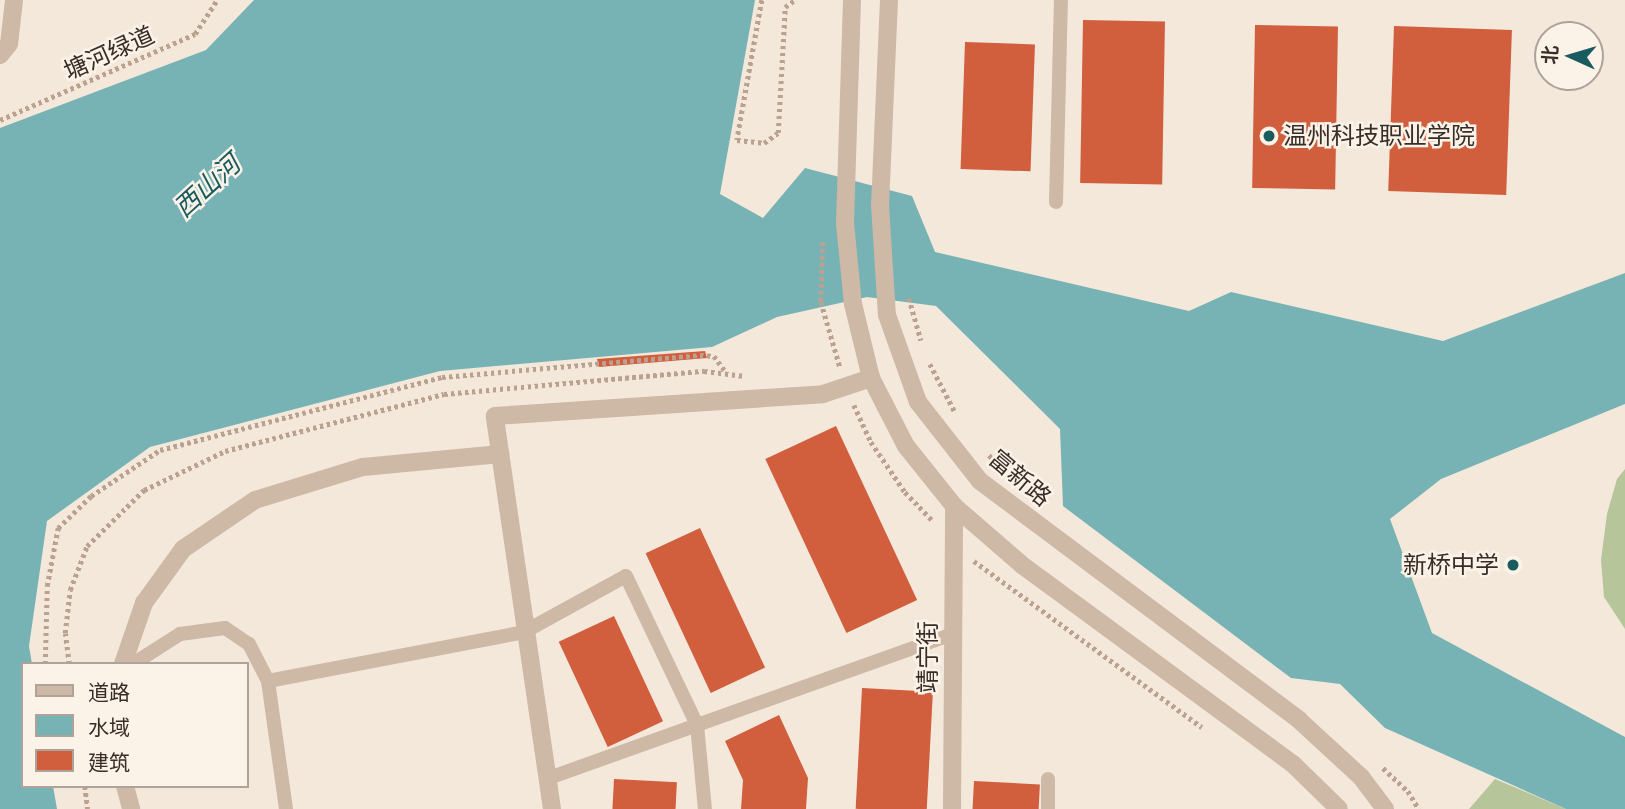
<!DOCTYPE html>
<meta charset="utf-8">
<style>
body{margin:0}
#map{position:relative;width:1625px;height:809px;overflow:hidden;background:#f4e8db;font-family:"Public Sans","Noto Sans SC",sans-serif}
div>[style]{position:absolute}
.green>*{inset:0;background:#b7c59a}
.water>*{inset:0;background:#77b3b4}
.building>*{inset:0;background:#d15e3d;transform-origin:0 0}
.path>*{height:4.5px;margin-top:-2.25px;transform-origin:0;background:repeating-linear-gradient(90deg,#baa190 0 3.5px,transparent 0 7px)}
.service>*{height:14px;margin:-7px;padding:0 7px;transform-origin:7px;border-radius:7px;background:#ceb8a6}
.minor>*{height:18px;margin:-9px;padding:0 9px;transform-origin:9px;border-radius:9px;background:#ceb8a6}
.tertiary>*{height:18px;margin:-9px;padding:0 9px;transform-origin:9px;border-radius:9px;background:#ceb8a6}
.dots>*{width:19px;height:19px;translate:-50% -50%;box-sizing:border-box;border:4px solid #fbf2e8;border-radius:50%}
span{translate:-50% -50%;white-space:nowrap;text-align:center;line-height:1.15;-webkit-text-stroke:5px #fbf2e8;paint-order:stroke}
.street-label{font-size:24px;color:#392d28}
.poi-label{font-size:24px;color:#392d28}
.left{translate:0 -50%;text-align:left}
.right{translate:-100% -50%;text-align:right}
.water-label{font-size:26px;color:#195b5f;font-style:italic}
.legend{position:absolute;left:21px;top:662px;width:228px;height:126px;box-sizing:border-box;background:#fbf2e8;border:2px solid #ada39b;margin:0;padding:9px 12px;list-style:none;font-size:21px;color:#392d28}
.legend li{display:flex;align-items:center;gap:14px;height:35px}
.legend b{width:35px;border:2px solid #ada39b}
.north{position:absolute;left:1534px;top:21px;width:70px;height:70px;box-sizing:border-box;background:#fbf2e8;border:2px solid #ada39b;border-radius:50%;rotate:274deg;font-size:19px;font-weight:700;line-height:28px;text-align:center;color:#392d28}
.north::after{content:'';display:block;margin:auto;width:24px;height:32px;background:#195b5f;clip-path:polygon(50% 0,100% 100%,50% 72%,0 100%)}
</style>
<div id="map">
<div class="green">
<i style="clip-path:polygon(1625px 469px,1625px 629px,1604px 597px,1601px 560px,1607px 514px,1617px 479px)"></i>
<i style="clip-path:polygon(1495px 779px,1566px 809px,1469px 809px)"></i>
</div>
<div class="water">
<i style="clip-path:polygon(254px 0,755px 0,720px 194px,763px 218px,805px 168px,912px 196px,935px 252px,1189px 311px,1231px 292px,1443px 341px,1625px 273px,1625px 404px,1441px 479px,1390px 519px,1432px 633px,1625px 737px,1625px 809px,1566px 809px,1385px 728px,1340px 684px,1291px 678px,1063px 506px,1060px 429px,936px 306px,867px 297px,777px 317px,712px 347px,440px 371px,150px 447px,47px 521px,29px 646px,32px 664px,23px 664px,23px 786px,53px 786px,57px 809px,0 809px,0 128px,206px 50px)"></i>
</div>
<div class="building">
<i style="left:1083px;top:20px;width:82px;height:163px;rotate:1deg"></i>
<i style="left:1255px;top:25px;width:83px;height:163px;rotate:1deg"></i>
<i style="left:1394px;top:26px;width:118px;height:165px;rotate:2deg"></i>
<i style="left:965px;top:42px;width:70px;height:127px;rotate:2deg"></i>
<i style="clip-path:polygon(705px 351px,707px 358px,599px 367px,597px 359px)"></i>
<i style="left:836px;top:426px;width:192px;height:78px;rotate:65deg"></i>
<i style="left:700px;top:528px;width:154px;height:60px;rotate:65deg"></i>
<i style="left:614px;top:616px;width:116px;height:61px;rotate:65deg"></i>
<i style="left:862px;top:688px;width:71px;height:121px;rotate:3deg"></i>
<i style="clip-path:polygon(779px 715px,808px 778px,806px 809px,741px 809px,743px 780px,725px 741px)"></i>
<i style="left:614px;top:779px;width:63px;height:30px;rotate:3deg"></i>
<i style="left:974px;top:781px;width:66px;height:28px;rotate:3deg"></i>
</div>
<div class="path">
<i style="left:762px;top:0;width:142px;rotate:100.1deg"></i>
<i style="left:737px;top:140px;width:27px;rotate:6deg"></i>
<i style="left:764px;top:143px;width:17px;rotate:-36deg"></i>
<i style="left:778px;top:133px;width:126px;rotate:-86.8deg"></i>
<i style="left:785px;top:7px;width:12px;rotate:-35deg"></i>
<i style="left:0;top:120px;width:213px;rotate:-23.8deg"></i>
<i style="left:195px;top:34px;width:40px;rotate:-57.1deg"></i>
<i style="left:823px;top:242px;width:60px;rotate:91.9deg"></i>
<i style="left:821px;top:302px;width:68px;rotate:73.7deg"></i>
<i style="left:909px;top:298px;width:44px;rotate:74.1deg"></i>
<i style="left:930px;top:364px;width:54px;rotate:62.5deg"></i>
<i style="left:854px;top:405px;width:41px;rotate:65.3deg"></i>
<i style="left:871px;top:442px;width:60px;rotate:55.8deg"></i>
<i style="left:905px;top:492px;width:40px;rotate:46deg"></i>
<i style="left:989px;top:455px;width:23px;rotate:45deg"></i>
<i style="left:974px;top:561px;width:282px;rotate:36.1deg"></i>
<i style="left:45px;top:664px;width:78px;rotate:-88.5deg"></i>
<i style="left:47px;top:586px;width:59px;rotate:-79.3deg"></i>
<i style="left:58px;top:528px;width:46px;rotate:-44.1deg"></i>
<i style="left:91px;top:496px;width:83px;rotate:-33.7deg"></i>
<i style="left:160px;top:450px;width:291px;rotate:-14.5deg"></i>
<i style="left:442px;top:377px;width:259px;rotate:-4.9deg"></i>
<i style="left:700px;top:355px;width:14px;rotate:4deg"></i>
<i style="left:714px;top:356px;width:21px;rotate:53deg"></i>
<i style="left:69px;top:664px;width:31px;rotate:-97deg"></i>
<i style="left:65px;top:633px;width:43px;rotate:-83.4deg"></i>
<i style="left:70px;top:590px;width:47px;rotate:-68.9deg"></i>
<i style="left:87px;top:546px;width:80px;rotate:-44.5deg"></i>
<i style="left:144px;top:490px;width:90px;rotate:-25.7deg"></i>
<i style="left:225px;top:451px;width:226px;rotate:-14.6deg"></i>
<i style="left:444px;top:394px;width:261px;rotate:-5.1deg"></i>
<i style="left:704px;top:371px;width:41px;rotate:7deg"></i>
<i style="left:1383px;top:768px;width:34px;rotate:43deg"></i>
<i style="left:1408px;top:791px;width:21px;rotate:59deg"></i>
<i style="left:85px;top:786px;width:23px;rotate:83deg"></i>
</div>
<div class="service">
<i style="left:1056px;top:202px;width:202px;rotate:-88.6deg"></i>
<i style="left:133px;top:664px;width:56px;rotate:-32.6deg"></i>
<i style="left:180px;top:634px;width:45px;rotate:-7.6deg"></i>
<i style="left:225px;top:628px;width:29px;rotate:34deg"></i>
<i style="left:249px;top:644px;width:42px;rotate:62.8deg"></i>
<i style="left:549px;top:778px;width:157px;rotate:-19.7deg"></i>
<i style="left:697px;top:725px;width:84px;rotate:84.6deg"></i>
<i style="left:286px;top:809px;width:129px;rotate:-98deg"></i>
<i style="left:268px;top:681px;width:261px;rotate:-10.8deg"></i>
<i style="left:524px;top:632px;width:116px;rotate:-28.8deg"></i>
<i style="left:626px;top:576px;width:165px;rotate:64.5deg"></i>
<i style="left:697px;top:725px;width:272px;rotate:-19.6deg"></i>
<i style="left:1048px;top:809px;width:30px;rotate:-90deg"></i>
</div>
<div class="minor">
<i style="left:0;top:55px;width:14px;rotate:-51deg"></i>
<i style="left:9px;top:44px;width:44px;rotate:-83.5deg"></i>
<i style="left:123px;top:664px;width:65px;rotate:-71deg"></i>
<i style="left:144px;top:603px;width:67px;rotate:-54.2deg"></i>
<i style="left:183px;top:549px;width:87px;rotate:-34.2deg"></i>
<i style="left:255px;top:500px;width:113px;rotate:-17deg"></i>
<i style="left:363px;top:467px;width:138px;rotate:-5.4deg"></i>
<i style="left:125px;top:786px;width:24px;rotate:75deg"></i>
<i style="left:552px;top:809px;width:397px;rotate:-98.3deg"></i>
<i style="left:495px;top:416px;width:329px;rotate:-3.8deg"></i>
<i style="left:823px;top:394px;width:51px;rotate:-18.4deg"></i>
<i style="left:952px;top:809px;width:303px;rotate:-89.6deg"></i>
</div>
<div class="tertiary">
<i style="left:852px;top:0;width:223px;rotate:91.8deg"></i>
<i style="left:845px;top:223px;width:81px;rotate:84.4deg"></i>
<i style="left:853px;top:304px;width:76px;rotate:76.3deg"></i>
<i style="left:871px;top:378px;width:76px;rotate:62.8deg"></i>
<i style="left:906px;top:446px;width:77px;rotate:51.3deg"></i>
<i style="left:954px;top:506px;width:90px;rotate:40.9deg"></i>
<i style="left:1022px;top:565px;width:336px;rotate:36.3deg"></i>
<i style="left:1293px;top:764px;width:64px;rotate:44.4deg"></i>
<i style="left:889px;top:0;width:205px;rotate:92.5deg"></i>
<i style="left:880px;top:205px;width:110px;rotate:86.4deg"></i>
<i style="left:887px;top:315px;width:92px;rotate:70.4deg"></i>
<i style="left:918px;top:402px;width:100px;rotate:51.9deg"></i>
<i style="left:980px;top:481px;width:399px;rotate:36.8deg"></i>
<i style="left:1299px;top:720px;width:84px;rotate:42.6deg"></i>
<i style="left:1361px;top:777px;width:40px;rotate:53deg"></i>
</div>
<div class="dots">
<i style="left:1269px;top:136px;background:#195b5f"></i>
<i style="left:1513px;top:565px;background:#195b5f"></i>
</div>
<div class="street-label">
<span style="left:109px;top:53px;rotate:-24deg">塘河绿道</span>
<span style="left:1020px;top:478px;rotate:40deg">富新路</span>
<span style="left:928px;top:657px;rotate:-90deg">靖宁街</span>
</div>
<div class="poi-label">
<span class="left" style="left:1283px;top:136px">温州科技职业学院</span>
<span class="right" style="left:1499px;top:565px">新桥中学</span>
</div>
<div class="water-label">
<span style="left:207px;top:186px;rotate:-42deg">西山河</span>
</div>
<ul class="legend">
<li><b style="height:9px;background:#ceb8a6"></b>道路</li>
<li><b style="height:19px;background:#77b3b4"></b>水域</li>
<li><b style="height:19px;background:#d15e3d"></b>建筑</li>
</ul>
<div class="north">北</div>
</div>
